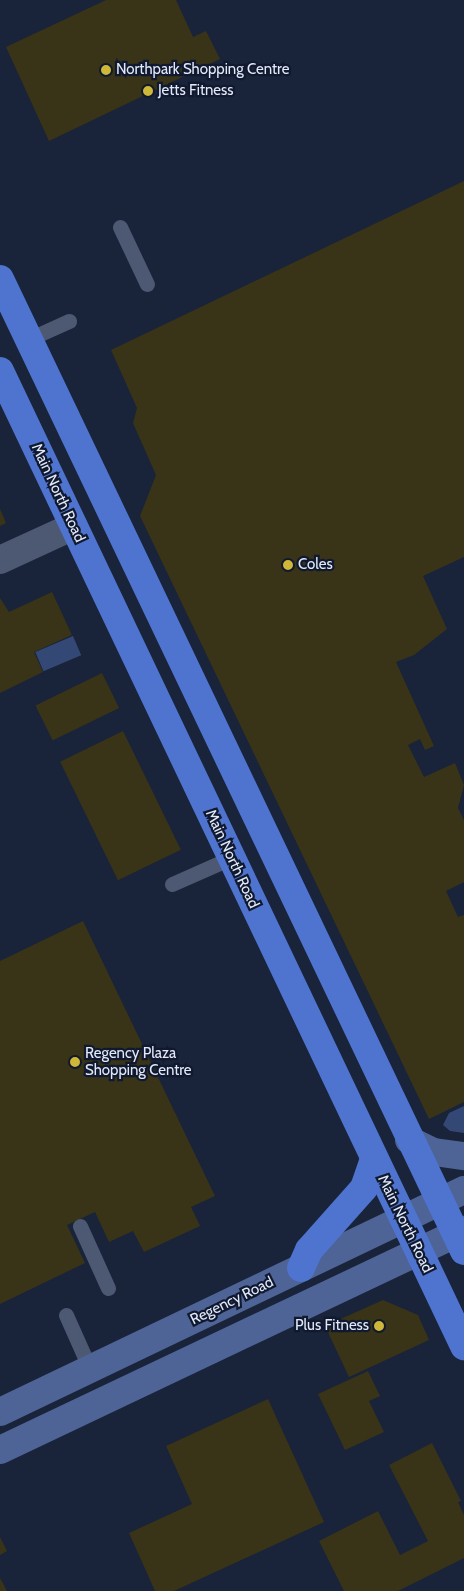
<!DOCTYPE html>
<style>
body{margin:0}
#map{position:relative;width:464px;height:1591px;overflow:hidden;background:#192339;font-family:Cabin,sans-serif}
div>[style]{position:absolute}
.green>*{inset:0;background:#344876;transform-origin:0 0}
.building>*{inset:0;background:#393417;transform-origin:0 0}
.service>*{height:15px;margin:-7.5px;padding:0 7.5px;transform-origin:7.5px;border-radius:7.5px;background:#4d5973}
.minor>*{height:28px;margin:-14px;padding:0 14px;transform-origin:14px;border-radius:14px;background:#4d5973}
.secondary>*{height:28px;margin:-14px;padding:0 14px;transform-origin:14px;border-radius:14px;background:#4e6396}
.trunk>*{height:28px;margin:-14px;padding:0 14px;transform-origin:14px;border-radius:14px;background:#4e74d0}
.dots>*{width:14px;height:14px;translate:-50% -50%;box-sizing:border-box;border:2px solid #10192f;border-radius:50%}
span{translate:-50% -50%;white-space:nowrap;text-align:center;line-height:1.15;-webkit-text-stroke:4.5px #10192f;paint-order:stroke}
.poi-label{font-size:15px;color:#e2eaf9}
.left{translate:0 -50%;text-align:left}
.right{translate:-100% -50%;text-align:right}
.street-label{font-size:15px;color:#e2eaf9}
</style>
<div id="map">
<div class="green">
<i style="left:73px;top:636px;width:21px;height:41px;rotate:67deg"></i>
<i style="clip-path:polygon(464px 1106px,464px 1133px,450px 1131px,443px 1125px,449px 1113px)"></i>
</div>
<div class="building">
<i style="clip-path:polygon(106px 0,176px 0,193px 37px,206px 31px,220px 59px,49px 141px,6px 47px)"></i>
<i style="clip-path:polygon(464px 181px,464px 557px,423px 576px,447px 629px,414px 655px,396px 662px,434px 746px,425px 750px,420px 739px,408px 745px,424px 777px,455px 763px,464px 785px,458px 808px,464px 820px,464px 882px,446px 891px,458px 917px,464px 915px,464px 1102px,429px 1119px,140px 516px,156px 475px,133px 423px,137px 408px,111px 350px)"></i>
<i style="clip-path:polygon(0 509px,6px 523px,0 526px)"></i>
<i style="clip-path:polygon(52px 592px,72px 635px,34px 652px,43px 672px,0 693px,0 598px,9px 612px)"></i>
<i style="left:102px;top:673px;width:39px;height:74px;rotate:64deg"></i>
<i style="left:123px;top:731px;width:132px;height:70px;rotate:64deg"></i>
<i style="clip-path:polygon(83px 921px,215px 1196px,191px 1207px,200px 1226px,144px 1252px,133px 1231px,109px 1242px,95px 1212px,67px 1225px,85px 1263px,0 1304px,0 961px)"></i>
<i style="clip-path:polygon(383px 1300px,418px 1315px,429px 1340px,349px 1377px,325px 1326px)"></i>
<i style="clip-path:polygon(368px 1371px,380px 1396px,369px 1401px,384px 1432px,345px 1450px,318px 1394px)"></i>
<i style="clip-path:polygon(268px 1399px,324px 1522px,174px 1591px,155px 1591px,129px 1533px,192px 1504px,166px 1446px)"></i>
<i style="clip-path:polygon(432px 1443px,461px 1501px,458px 1502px,464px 1515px,464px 1558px,398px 1591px,344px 1591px,319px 1541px,378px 1511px,400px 1555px,428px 1541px,389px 1465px)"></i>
<i style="clip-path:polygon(0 1537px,7px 1551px,0 1555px)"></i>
<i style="clip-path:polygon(0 1578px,7px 1591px,0 1591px)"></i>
</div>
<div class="service">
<i style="left:120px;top:227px;width:63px;rotate:64.7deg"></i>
<i style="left:29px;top:339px;width:44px;rotate:-24.2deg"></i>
<i style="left:172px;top:884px;width:64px;rotate:-23.8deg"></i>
<i style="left:80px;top:1226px;width:68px;rotate:65.7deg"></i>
<i style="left:66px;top:1315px;width:59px;rotate:66deg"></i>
</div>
<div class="minor">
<i style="left:0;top:560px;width:81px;rotate:-24.7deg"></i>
</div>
<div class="secondary">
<i style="left:409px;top:1140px;width:28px;rotate:26deg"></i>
<i style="left:434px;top:1152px;width:30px;rotate:8deg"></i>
<i style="left:0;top:1412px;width:514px;rotate:-25.57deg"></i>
<i style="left:0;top:1450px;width:514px;rotate:-25.37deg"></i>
</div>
<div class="trunk">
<i style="left:0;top:279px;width:1077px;rotate:64.48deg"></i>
<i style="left:0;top:371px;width:1080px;rotate:64.55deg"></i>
<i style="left:301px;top:1268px;width:20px;rotate:-66deg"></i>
<i style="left:309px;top:1250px;width:83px;rotate:-48.4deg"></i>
<i style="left:364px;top:1188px;width:31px;rotate:-71deg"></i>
</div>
<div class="dots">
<i style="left:106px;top:70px;background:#cfb837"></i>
<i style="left:148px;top:91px;background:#cfb837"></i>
<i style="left:288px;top:565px;background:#cfb837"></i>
<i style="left:75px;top:1062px;background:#cfb837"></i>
<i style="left:379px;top:1326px;background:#cfb837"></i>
</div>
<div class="poi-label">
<span class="left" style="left:116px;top:70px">Northpark Shopping Centre</span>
<span class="left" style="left:158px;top:91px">Jetts Fitness</span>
<span class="left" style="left:298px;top:565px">Coles</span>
<span class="left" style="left:85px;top:1062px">Regency Plaza<br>Shopping Centre</span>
<span class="right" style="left:369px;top:1326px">Plus Fitness</span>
</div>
<div class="street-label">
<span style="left:58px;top:493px;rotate:65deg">Main North Road</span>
<span style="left:232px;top:859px;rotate:65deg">Main North Road</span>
<span style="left:405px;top:1224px;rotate:64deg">Main North Road</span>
<span style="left:232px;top:1301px;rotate:-26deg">Regency Road</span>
</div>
</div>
